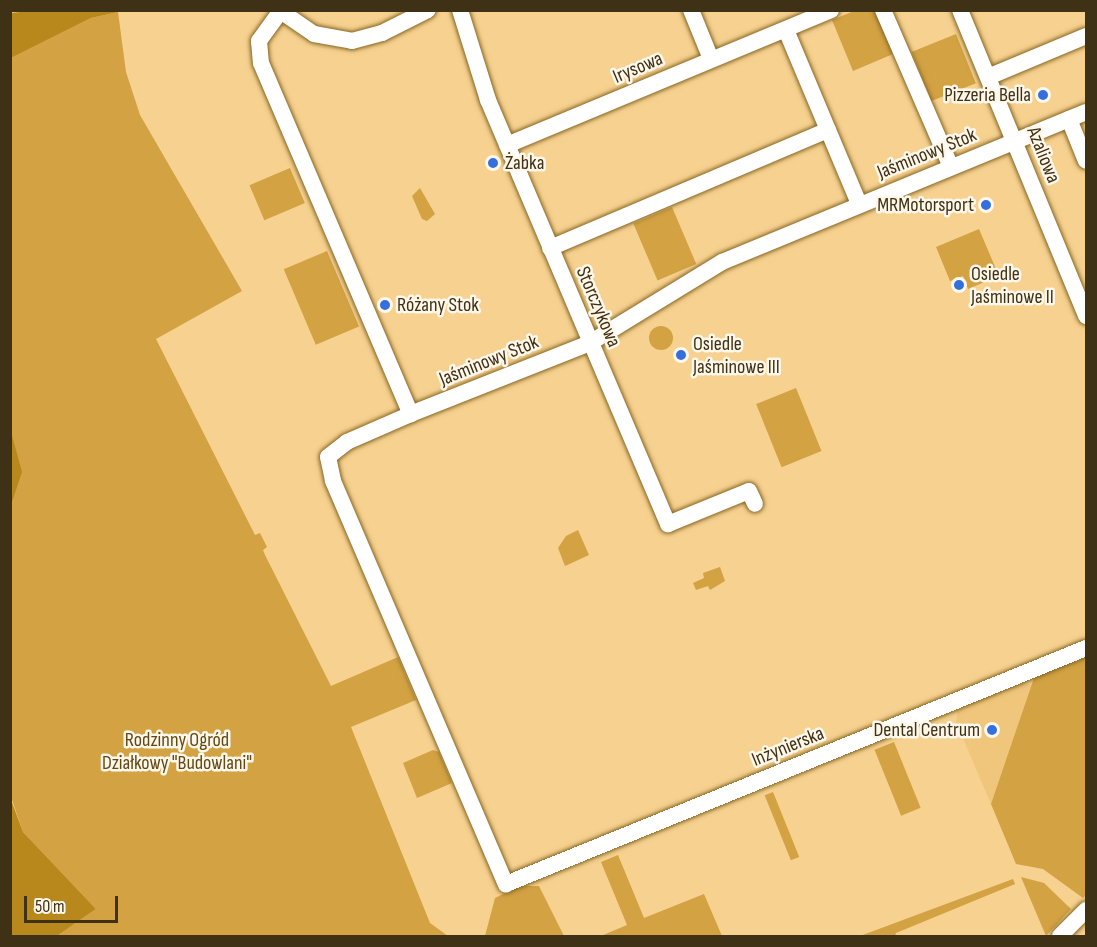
<!DOCTYPE html>
<meta charset="utf-8">
<style>
body{margin:0}
#map{position:relative;width:1097px;height:947px;overflow:hidden;background:#f6d18f;font-family:"Sofia Sans Condensed",sans-serif}
div>[style]{position:absolute}
.built>*{inset:0;background:#efc67c}
.green>*{inset:0;background:#d2a243;transform-origin:0 0}
.round{border-radius:50%}
.forest>*{inset:0;background:#b9881d}
.roads{filter:drop-shadow(0 0 2px #886623) drop-shadow(0 0 2px #886623)}
.minor>*{height:16px;margin:-8px;padding:0 8px;transform-origin:8px;border-radius:8px;background:#fff}
.dots>*{width:16px;height:16px;translate:-50% -50%;box-sizing:border-box;border:3px solid #fef7ea;border-radius:50%}
span{translate:-50% -50%;white-space:nowrap;text-align:center;line-height:1.15;-webkit-text-stroke:5px #fef7ea;paint-order:stroke}
.street-label{font-size:20px;color:#3f3115}
.poi-label{font-size:20px;color:#3f3115}
.right{translate:-100% -50%;text-align:right}
.left{translate:0 -50%;text-align:left}
.park-label{font-size:20px;color:#624814}
.frame{position:absolute;inset:0;border:12px solid #3f3115;pointer-events:none}
.scale{position:absolute;left:24px;top:896px;width:94px;height:27px;box-sizing:border-box;border:3px solid #3f3115;border-top:0;padding-left:8px;font-size:18px;line-height:21px;white-space:nowrap;color:#3f3115;-webkit-text-stroke:4px #fef7ea;paint-order:stroke}
</style>
<div id="map">
<div class="built">
<i style="clip-path:polygon(1019px 682px,1032px 685px,991px 804px,956px 722px,958px 707px)"></i>
</div>
<div class="green">
<i style="clip-path:polygon(854px 11px,875px 11px,893px 54px,853px 71px,832px 20px)"></i>
<i style="clip-path:polygon(118px 12px,126px 72px,140px 115px,242px 291px,156px 339px,255px 535px,260px 533px,267px 547px,263px 550px,265px 555px,331px 686px,398px 657px,416px 700px,351px 727px,430px 923px,448px 936px,57px 936px,96px 909px,23px 832px,11px 797px,10px 505px,21px 472px,10px 432px,11px 58px,91px 18px)"></i>
<i style="left:956px;top:34px;width:53px;height:48px;rotate:68deg"></i>
<i style="left:290px;top:168px;width:38px;height:44px;rotate:67deg"></i>
<i style="clip-path:polygon(420px 188px,435px 214px,427px 221px,422px 219px,412px 196px)"></i>
<i style="left:672px;top:207px;width:62px;height:42px;rotate:67deg"></i>
<i style="clip-path:polygon(979px 229px,999px 276px,968px 289px,963px 276px,950px 281px,936px 247px)"></i>
<i style="left:327px;top:251px;width:82px;height:47px;rotate:67deg"></i>
<i class="round" style="left:649px;top:326px;width:24px;height:24px"></i>
<i style="left:796px;top:388px;width:68px;height:43px;rotate:68deg"></i>
<i style="clip-path:polygon(578px 530px,589px 555px,565px 566px,558px 548px,566px 536px)"></i>
<i style="clip-path:polygon(720px 567px,725px 581px,710px 590px,708px 586px,696px 590px,693px 583px,704px 578px,703px 573px)"></i>
<i style="clip-path:polygon(1086px 654px,1086px 895px,1083px 898px,1043px 869px,1016px 864px,991px 804px,1035px 675px)"></i>
<i style="left:894px;top:742px;width:71px;height:21px;rotate:68deg"></i>
<i style="clip-path:polygon(433px 750px,439px 752px,452px 783px,417px 798px,403px 763px)"></i>
<i style="left:773px;top:792px;width:70px;height:9px;rotate:68deg"></i>
<i style="clip-path:polygon(618px 855px,644px 918px,704px 894px,722px 936px,601px 936px,627px 925px,601px 862px)"></i>
<i style="clip-path:polygon(1021px 877px,1044px 883px,1071px 909px,1046px 936px)"></i>
<i style="clip-path:polygon(1013px 879px,1015px 884px,896px 933px,895px 936px,860px 936px)"></i>
<i style="clip-path:polygon(519px 886px,539px 886px,564px 936px,485px 936px,495px 898px)"></i>
</div>
<div class="forest">
<i style="clip-path:polygon(38px 10px,111px 10px,118px 12px,91px 18px,11px 58px,11px 13px)"></i>
<i style="clip-path:polygon(11px 432px,22px 472px,11px 505px,10px 505px)"></i>
<i style="clip-path:polygon(10px 797px,23px 832px,96px 909px,57px 936px,11px 936px)"></i>
</div>
<div class="roads">
<div class="minor">
<i style="left:279px;top:10px;width:42px;rotate:34.4deg"></i>
<i style="left:314px;top:34px;width:39px;rotate:10deg"></i>
<i style="left:352px;top:41px;width:31px;rotate:-15deg"></i>
<i style="left:382px;top:33px;width:51px;rotate:-26.6deg"></i>
<i style="left:460px;top:10px;width:94px;rotate:72.7deg"></i>
<i style="left:488px;top:100px;width:461px;rotate:67deg"></i>
<i style="left:668px;top:524px;width:87px;rotate:-22.2deg"></i>
<i style="left:749px;top:491px;width:14px;rotate:65deg"></i>
<i style="left:691px;top:10px;width:53px;rotate:67.8deg"></i>
<i style="left:883px;top:10px;width:171px;rotate:66.6deg"></i>
<i style="left:960px;top:10px;width:331px;rotate:67.6deg"></i>
<i style="left:280px;top:12px;width:36px;rotate:126deg"></i>
<i style="left:259px;top:41px;width:22px;rotate:85deg"></i>
<i style="left:261px;top:63px;width:382px;rotate:66.9deg"></i>
<i style="left:786px;top:30px;width:189px;rotate:67.2deg"></i>
<i style="left:988px;top:77px;width:106px;rotate:-22.7deg"></i>
<i style="left:1086px;top:112px;width:394px;rotate:157.6deg"></i>
<i style="left:722px;top:262px;width:155px;rotate:148.5deg"></i>
<i style="left:590px;top:343px;width:193px;rotate:158.4deg"></i>
<i style="left:411px;top:414px;width:70px;rotate:156.4deg"></i>
<i style="left:347px;top:442px;width:24px;rotate:142deg"></i>
<i style="left:328px;top:457px;width:25px;rotate:78deg"></i>
<i style="left:333px;top:481px;width:439px;rotate:66.8deg"></i>
<i style="left:506px;top:884px;width:626px;rotate:-22.14deg"></i>
<i style="left:1069px;top:119px;width:45px;rotate:68deg"></i>
<i style="left:507px;top:145px;width:351px;rotate:-22.6deg"></i>
<i style="left:550px;top:248px;width:302px;rotate:-23deg"></i>
<i style="left:1060px;top:936px;width:37px;rotate:-45deg"></i>
</div>
</div>
<div class="dots">
<i style="left:1043px;top:95px;background:#3370de"></i>
<i style="left:493px;top:163px;background:#3370de"></i>
<i style="left:986px;top:205px;background:#3370de"></i>
<i style="left:959px;top:285px;background:#3370de"></i>
<i style="left:385px;top:305px;background:#3370de"></i>
<i style="left:681px;top:355px;background:#3370de"></i>
<i style="left:992px;top:730px;background:#3370de"></i>
</div>
<div class="street-label">
<span style="left:638px;top:68px;rotate:-23deg">Irysowa</span>
<span style="left:927px;top:154px;rotate:-22deg">Jaśminowy Stok</span>
<span style="left:1043px;top:155px;rotate:68deg">Azaliowa</span>
<span style="left:598px;top:307px;rotate:67deg">Storczykowa</span>
<span style="left:489px;top:361px;rotate:-22deg">Jaśminowy Stok</span>
<span style="left:788px;top:747px;rotate:-22deg">Inżynierska</span>
</div>
<div class="poi-label">
<span class="right" style="left:1031px;top:95px">Pizzeria Bella</span>
<span class="left" style="left:505px;top:163px">Żabka</span>
<span class="right" style="left:974px;top:205px">MRMotorsport</span>
<span class="left" style="left:971px;top:286px">Osiedle<br>Jaśminowe II</span>
<span class="left" style="left:397px;top:305px">Różany Stok</span>
<span class="left" style="left:693px;top:356px">Osiedle<br>Jaśminowe III</span>
<span class="right" style="left:980px;top:730px">Dental Centrum</span>
</div>
<div class="park-label">
<span style="left:177px;top:752px">Rodzinny Ogród<br>Działkowy "Budowlani"</span>
</div>
<div class="frame"></div>
<div class="scale">50 m</div>
</div>
